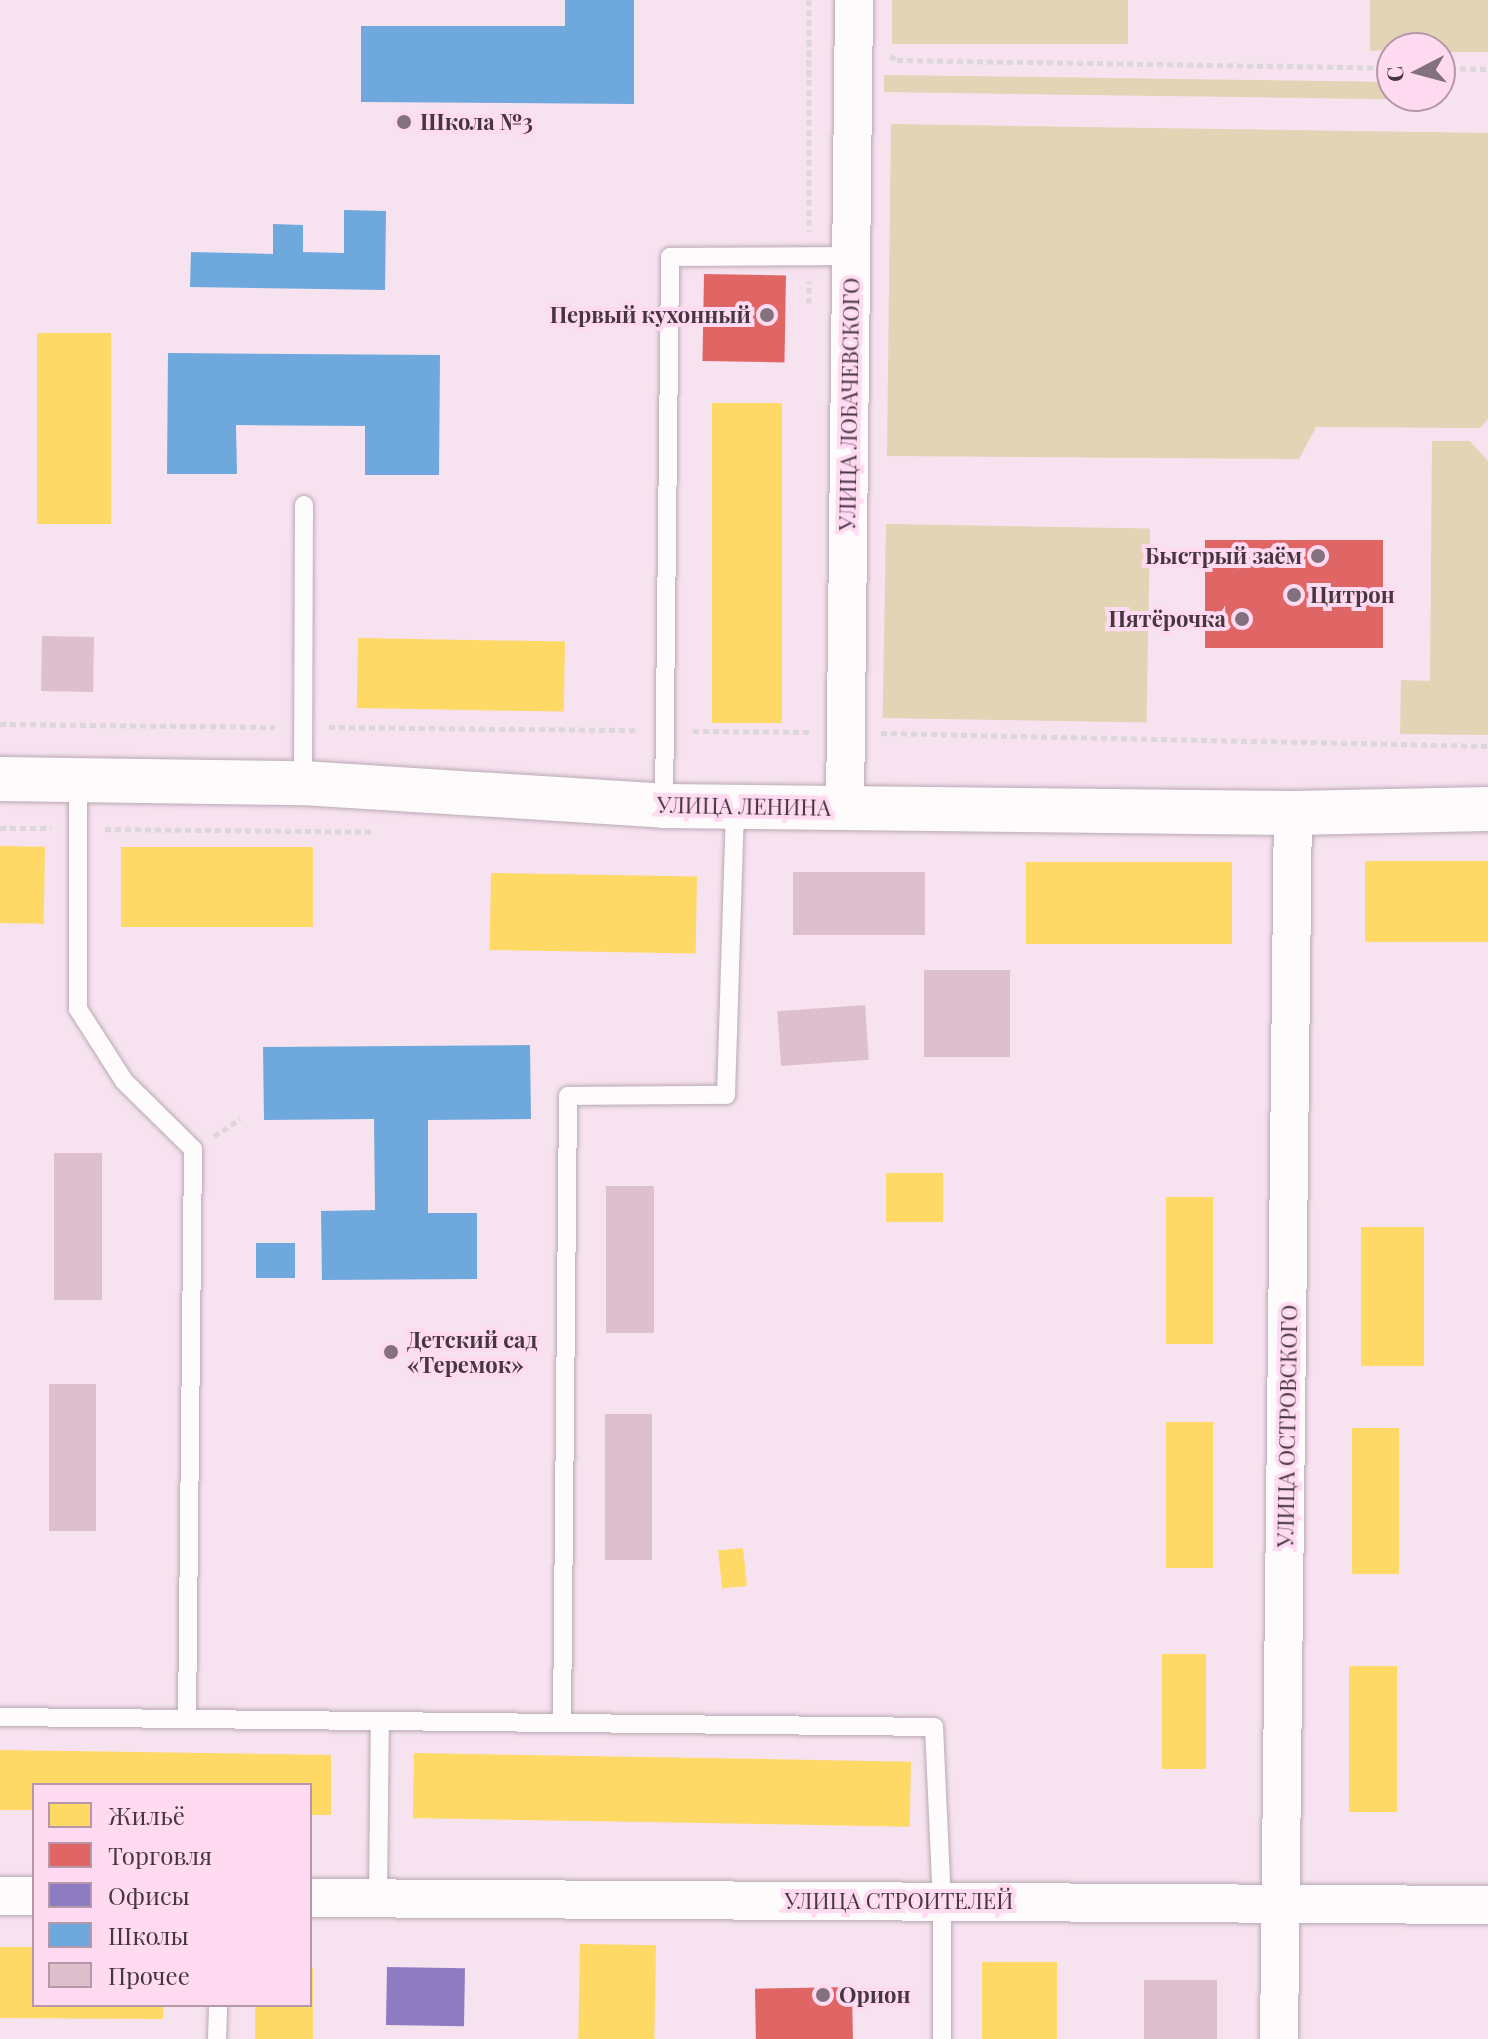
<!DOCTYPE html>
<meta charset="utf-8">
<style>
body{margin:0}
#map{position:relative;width:1488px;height:2039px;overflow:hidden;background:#f7e2ef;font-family:"Playfair Display",serif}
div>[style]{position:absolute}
.green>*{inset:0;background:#e3d4b5;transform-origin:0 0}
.homes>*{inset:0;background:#ffd966;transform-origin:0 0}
.shops>*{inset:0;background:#e06666;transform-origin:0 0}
.offices>*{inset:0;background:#8e7cc3;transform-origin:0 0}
.schools>*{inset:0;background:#6fa8dc;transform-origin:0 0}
.building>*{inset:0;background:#ddc0cc;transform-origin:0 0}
.path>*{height:5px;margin-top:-2.5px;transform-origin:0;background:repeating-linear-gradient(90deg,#ddd6da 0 6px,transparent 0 10px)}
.roads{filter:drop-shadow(0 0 2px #b9a9b3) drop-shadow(0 0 2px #b9a9b3)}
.service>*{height:18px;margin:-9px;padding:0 9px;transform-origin:9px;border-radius:9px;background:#fefbfd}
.minor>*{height:38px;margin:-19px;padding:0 19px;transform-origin:19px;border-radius:19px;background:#fefbfd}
.tertiary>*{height:44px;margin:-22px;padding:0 22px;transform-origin:22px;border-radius:22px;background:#fefbfd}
.dots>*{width:22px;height:22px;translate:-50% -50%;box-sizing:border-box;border:4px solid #ffdaf1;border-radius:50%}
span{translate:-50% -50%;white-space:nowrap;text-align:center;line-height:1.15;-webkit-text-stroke:8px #ffdaf1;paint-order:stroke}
.poi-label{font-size:22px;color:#453640;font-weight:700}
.left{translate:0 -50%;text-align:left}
.right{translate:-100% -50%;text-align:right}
.street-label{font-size:22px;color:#453640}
.legend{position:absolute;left:32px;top:1783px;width:280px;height:224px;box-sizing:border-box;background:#ffdaf1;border:2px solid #b598aa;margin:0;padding:10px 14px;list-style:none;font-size:24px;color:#453640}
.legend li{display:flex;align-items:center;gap:16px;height:40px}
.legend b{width:40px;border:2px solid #b598aa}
.north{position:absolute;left:1376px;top:32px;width:80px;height:80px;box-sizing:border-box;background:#ffdaf1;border:2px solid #b598aa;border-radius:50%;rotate:264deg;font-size:22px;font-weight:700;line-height:32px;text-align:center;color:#453640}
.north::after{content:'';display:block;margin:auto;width:28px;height:36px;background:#83727d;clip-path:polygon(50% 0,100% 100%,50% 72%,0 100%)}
</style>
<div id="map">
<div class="green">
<i style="left:892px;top:0;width:236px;height:44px"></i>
<i style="clip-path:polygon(1370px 0,1488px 0,1488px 52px,1440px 52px,1440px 48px,1370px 51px)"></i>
<i style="clip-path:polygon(884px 75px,1392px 82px,1392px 96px,1436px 96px,1442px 100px,884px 92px)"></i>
<i style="clip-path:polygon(891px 124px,1488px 133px,1488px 419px,1480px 428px,1316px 427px,1299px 459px,887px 456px)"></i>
<i style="clip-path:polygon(1432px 441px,1470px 441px,1488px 461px,1488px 735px,1400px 734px,1401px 680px,1430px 681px)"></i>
<i style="left:886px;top:524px;width:264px;height:194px;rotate:1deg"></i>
</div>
<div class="homes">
<i style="left:37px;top:333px;width:74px;height:191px"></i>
<i style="left:712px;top:403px;width:70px;height:320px"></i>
<i style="left:358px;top:638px;width:207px;height:70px;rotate:1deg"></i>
<i style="left:0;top:846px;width:45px;height:77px;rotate:1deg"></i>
<i style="left:121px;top:847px;width:192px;height:80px"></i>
<i style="left:1365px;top:861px;width:123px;height:81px"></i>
<i style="left:1026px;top:862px;width:206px;height:82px"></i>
<i style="left:491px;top:873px;width:206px;height:77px;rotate:1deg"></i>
<i style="left:886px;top:1173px;width:57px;height:49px"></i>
<i style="left:1213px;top:1197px;width:147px;height:47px;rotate:90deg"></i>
<i style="left:1424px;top:1227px;width:139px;height:63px;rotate:90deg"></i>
<i style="left:1166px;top:1422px;width:47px;height:146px"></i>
<i style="left:1352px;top:1428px;width:47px;height:146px"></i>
<i style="left:743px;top:1548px;width:38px;height:25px;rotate:84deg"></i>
<i style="left:1162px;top:1654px;width:44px;height:115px"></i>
<i style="left:1349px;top:1666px;width:48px;height:146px"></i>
<i style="clip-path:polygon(0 1750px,331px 1755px,331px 1815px,310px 1815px,310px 1785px,34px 1785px,34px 1810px,0 1810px)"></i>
<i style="left:414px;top:1753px;width:497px;height:65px;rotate:1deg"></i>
<i style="left:580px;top:1944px;width:76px;height:95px;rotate:1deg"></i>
<i style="clip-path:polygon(0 1947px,34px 1947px,34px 2005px,163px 2005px,163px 2019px,0 2018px)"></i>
<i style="left:982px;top:1962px;width:75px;height:77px"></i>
<i style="left:310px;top:1968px;width:3px;height:36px"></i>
<i style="left:255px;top:2005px;width:58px;height:34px"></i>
</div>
<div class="shops">
<i style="left:704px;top:274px;width:82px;height:87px;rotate:1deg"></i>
<i style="left:1205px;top:540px;width:178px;height:108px"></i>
<i style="left:852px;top:1987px;width:52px;height:97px;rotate:89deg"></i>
</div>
<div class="offices">
<i style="left:387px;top:1967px;width:78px;height:58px;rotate:1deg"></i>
</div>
<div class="schools">
<i style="clip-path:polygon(565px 0,634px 0,634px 104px,361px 102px,361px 26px,565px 26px)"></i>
<i style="clip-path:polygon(344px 210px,386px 211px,385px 290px,190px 287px,191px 252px,273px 254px,273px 224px,303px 225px,303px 252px,344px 253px)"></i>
<i style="clip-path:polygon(168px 353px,440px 355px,439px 475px,365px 475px,365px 426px,236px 425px,237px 474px,167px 474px)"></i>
<i style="clip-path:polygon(530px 1045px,531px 1119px,428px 1120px,428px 1213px,477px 1213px,477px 1279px,322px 1280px,321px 1211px,375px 1210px,374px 1119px,264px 1120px,263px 1047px)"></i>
<i style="left:256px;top:1243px;width:39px;height:35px"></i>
</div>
<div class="building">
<i style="left:42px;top:636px;width:52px;height:55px;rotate:1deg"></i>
<i style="left:925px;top:872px;width:63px;height:132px;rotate:90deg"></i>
<i style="left:924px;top:970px;width:86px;height:87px"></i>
<i style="left:865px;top:1005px;width:55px;height:88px;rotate:86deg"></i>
<i style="left:54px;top:1153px;width:48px;height:147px"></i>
<i style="left:606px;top:1186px;width:48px;height:147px"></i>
<i style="left:49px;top:1384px;width:47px;height:147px"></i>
<i style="left:605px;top:1414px;width:47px;height:146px"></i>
<i style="left:1144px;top:1980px;width:73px;height:59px"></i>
</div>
<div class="path">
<i style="left:809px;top:0;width:231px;rotate:90deg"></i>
<i style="left:890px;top:56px;width:8px;rotate:30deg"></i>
<i style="left:897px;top:60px;width:495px;rotate:0.9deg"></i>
<i style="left:1440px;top:68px;width:48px;rotate:1.2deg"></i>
<i style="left:809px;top:303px;width:22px;rotate:-90deg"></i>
<i style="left:0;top:724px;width:275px;rotate:0.6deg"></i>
<i style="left:329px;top:727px;width:310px;rotate:0.6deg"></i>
<i style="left:693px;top:731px;width:118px;rotate:0.5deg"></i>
<i style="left:881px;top:733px;width:607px;rotate:1.23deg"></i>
<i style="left:0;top:828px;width:51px"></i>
<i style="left:105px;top:829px;width:270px;rotate:0.6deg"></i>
<i style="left:214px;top:1136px;width:31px;rotate:-33deg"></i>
</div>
<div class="roads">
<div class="service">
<i style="left:78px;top:780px;width:229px;rotate:90deg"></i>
<i style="left:78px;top:1009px;width:85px;rotate:57.4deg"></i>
<i style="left:124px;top:1081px;width:97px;rotate:44.6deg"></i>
<i style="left:193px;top:1149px;width:570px;rotate:90.6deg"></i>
<i style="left:303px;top:783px;width:278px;rotate:-89.8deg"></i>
<i style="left:664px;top:806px;width:549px;rotate:-89.37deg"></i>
<i style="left:670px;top:257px;width:181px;rotate:-0.3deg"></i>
<i style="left:0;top:1717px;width:934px;rotate:0.61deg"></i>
<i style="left:934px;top:1727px;width:175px;rotate:87.4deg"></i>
<i style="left:942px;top:1902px;width:137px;rotate:90deg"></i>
<i style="left:562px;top:1723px;width:627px;rotate:-89.45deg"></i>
<i style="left:568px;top:1096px;width:158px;rotate:-0.4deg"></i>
<i style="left:726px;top:1095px;width:288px;rotate:-88.2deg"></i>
<i style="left:378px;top:1898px;width:177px;rotate:-89.4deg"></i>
<i style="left:217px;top:2039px;width:34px;rotate:-88deg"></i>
</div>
<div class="minor">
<i style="left:845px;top:808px;width:808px;rotate:-89.36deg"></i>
<i style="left:0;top:1896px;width:34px"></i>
<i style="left:310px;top:1898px;width:1178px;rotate:0.34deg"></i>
<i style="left:1279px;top:2039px;width:1226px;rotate:-89.35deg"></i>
</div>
<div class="tertiary">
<i style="left:0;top:779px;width:303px;rotate:0.8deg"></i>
<i style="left:303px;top:783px;width:362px;rotate:3.6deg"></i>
<i style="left:664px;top:806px;width:629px;rotate:0.64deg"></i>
<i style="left:1293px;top:813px;width:195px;rotate:-1.2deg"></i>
</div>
</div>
<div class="dots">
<i style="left:404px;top:122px;background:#83727d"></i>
<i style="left:767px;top:315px;background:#83727d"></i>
<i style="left:1318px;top:556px;background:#83727d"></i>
<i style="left:1294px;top:595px;background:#83727d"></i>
<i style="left:1242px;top:619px;background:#83727d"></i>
<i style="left:391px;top:1352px;background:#83727d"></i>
<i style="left:823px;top:1995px;background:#83727d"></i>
</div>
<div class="poi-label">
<span class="left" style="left:420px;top:122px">Школа №3</span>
<span class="right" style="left:751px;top:315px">Первый кухонный</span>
<span class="right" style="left:1302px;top:556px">Быстрый заём</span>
<span class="left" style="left:1310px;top:595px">Цитрон</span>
<span class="right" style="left:1226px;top:619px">Пятёрочка</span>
<span class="left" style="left:407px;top:1352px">Детский сад<br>«Теремок»</span>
<span class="left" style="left:839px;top:1995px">Орион</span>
</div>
<div class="street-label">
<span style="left:849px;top:404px;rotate:-89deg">УЛИЦА ЛОБАЧЕВСКОГО</span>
<span style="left:744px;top:806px;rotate:1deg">УЛИЦА ЛЕНИНА</span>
<span style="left:1287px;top:1426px;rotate:-89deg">УЛИЦА ОСТРОВСКОГО</span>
<span style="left:899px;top:1901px">УЛИЦА СТРОИТЕЛЕЙ</span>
</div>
<ul class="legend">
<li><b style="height:22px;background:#ffd966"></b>Жильё</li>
<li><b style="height:22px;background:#e06666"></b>Торговля</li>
<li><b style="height:22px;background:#8e7cc3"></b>Офисы</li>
<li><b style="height:22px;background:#6fa8dc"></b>Школы</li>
<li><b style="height:22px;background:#ddc0cc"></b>Прочее</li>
</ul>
<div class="north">С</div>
</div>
